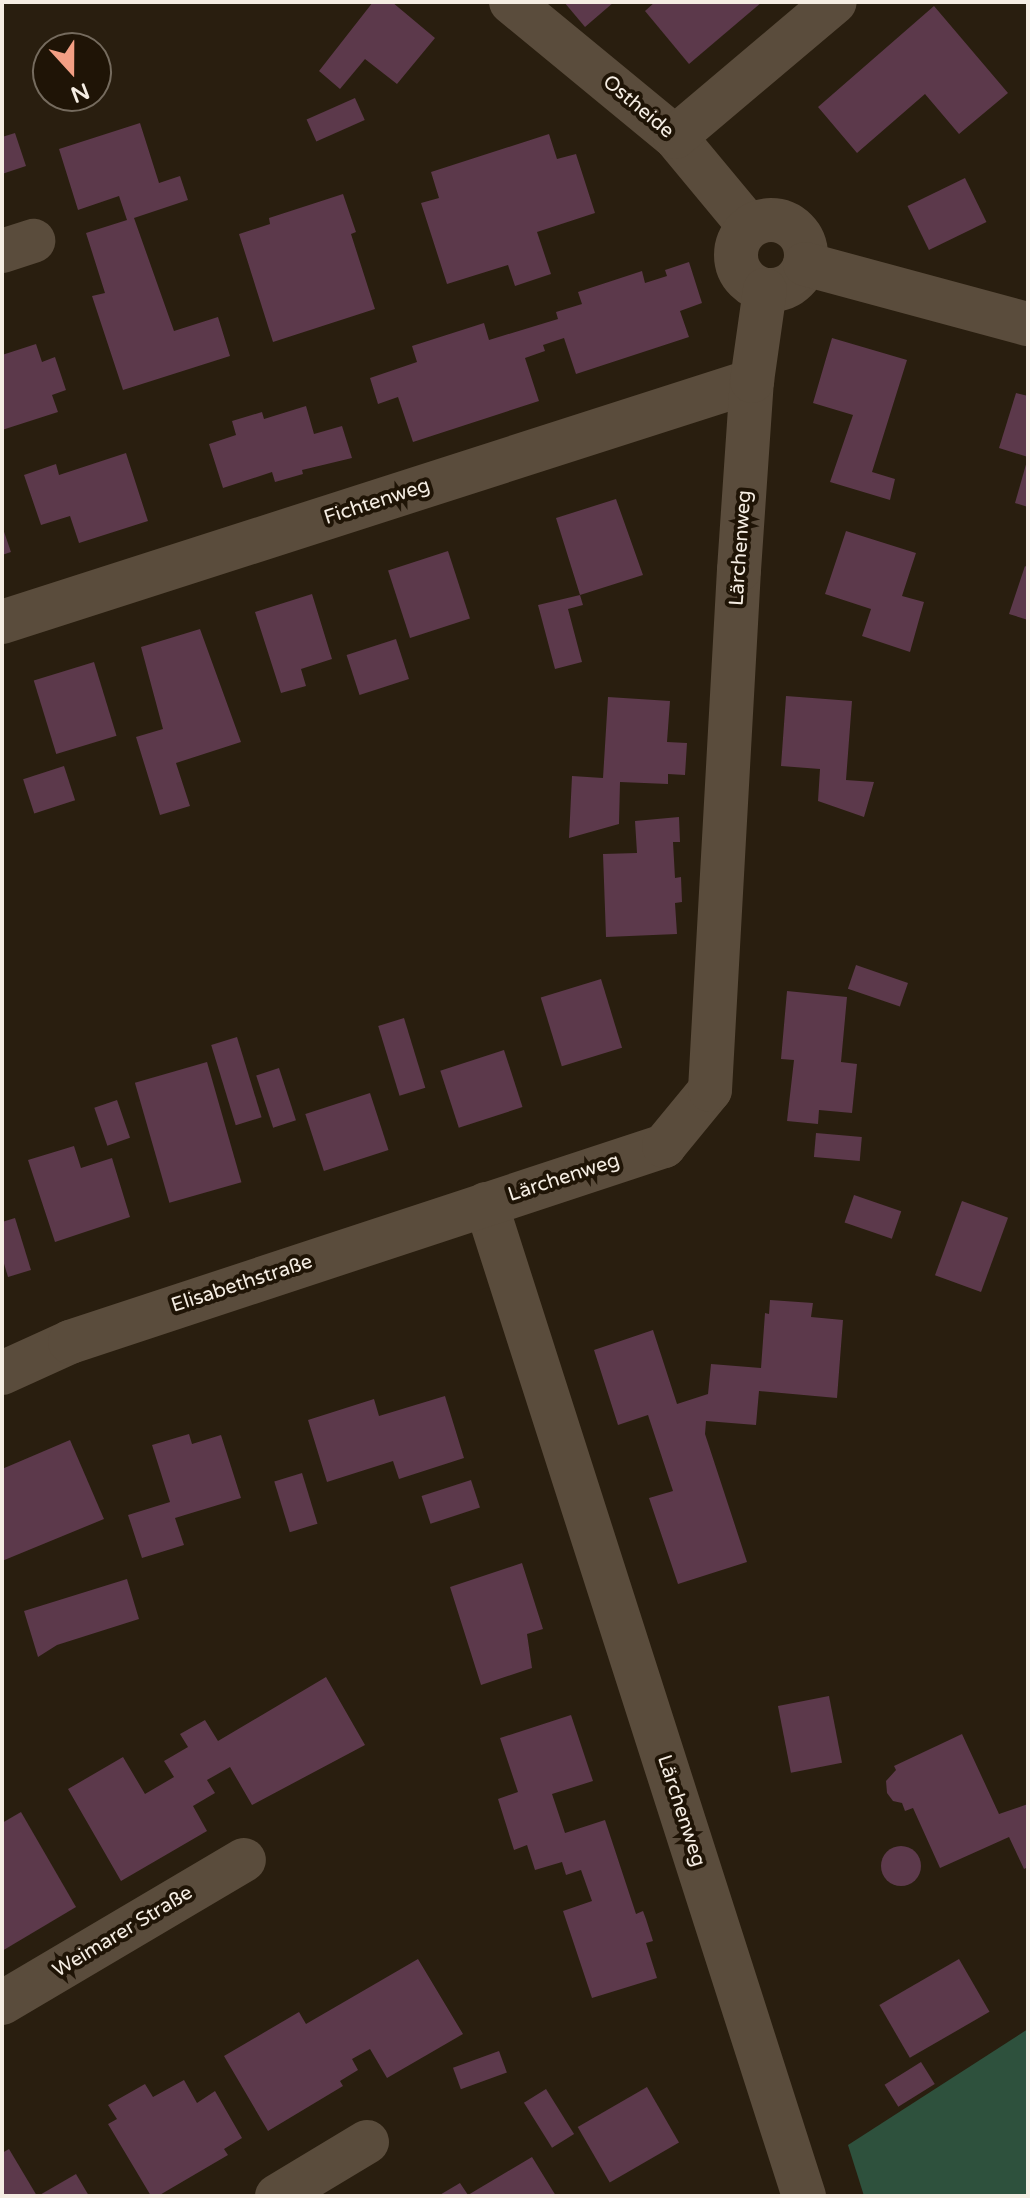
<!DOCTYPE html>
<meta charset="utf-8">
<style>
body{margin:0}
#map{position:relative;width:1030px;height:2198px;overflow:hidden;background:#291e0f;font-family:"Varela Round",sans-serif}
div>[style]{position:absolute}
.green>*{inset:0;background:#2e513d}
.building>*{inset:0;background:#5c394b;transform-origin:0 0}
.round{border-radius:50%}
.minor>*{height:44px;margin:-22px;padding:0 22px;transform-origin:22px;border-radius:22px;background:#5a4c3c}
.minor>.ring{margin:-22px;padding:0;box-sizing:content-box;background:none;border:44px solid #5a4c3c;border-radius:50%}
span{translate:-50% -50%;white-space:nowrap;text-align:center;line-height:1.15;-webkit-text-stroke:8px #1f1406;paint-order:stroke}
.street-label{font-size:20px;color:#f5ede3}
.frame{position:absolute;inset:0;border:4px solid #f5ede3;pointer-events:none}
.north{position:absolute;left:32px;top:32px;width:80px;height:80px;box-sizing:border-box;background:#1f1406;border:2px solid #756b5e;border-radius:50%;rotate:159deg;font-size:22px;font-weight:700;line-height:32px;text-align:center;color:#f5ede3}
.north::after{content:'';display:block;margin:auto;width:28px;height:36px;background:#f39f84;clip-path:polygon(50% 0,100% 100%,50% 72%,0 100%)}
</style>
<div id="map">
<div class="green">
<i style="clip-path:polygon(1028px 2029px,1028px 2196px,864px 2196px,848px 2145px)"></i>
</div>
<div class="building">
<i style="clip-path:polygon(373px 2px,392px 2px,435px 38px,397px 84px,365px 59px,340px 89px,319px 71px)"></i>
<i style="clip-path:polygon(564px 2px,614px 2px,585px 27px)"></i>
<i style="clip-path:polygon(655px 2px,762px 2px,689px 64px,645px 11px)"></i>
<i style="clip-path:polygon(934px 6px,1008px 93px,959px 134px,925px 94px,857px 153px,818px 107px)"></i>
<i style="left:355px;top:98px;width:24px;height:53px;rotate:66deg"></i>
<i style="clip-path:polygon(140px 123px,159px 183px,180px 176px,188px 200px,134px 218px,174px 331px,218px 317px,230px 356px,123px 390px,92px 296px,105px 293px,86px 233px,127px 220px,119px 196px,78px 210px,59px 149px)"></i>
<i style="clip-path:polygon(15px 133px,26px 166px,2px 174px,2px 137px)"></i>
<i style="clip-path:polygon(549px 134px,557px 159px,576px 154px,595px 213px,537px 232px,551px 274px,515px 286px,508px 265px,447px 284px,421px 203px,439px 198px,431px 172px)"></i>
<i style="left:965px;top:178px;width:49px;height:64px;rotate:64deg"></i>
<i style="clip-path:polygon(343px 194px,356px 232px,351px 234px,375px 309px,273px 342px,239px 234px,270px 224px,269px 218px)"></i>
<i style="clip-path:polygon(689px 262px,702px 303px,680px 311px,689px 337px,576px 374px,564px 338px,543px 345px,545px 351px,525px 358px,539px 401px,413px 442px,398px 397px,378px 404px,370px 378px,417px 362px,412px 346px,484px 323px,489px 340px,558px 319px,556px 312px,582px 304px,578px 292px,642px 271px,645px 283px,667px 276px,665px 270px)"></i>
<i style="clip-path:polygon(832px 338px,907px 360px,872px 472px,895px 479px,890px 500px,830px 482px,853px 415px,813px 403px)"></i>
<i style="clip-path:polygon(36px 344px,42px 362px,55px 357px,66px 390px,52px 395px,58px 412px,2px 430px,2px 355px)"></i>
<i style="clip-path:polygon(1016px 393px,1028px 396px,1028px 457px,999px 448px)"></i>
<i style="clip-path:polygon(306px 406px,314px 434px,342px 426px,352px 458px,302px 470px,303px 474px,275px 482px,272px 472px,223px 488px,209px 444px,236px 435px,232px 421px,262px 412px,264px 419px)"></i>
<i style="clip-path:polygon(126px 453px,148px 521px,79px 543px,70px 516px,41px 525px,24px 475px,56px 464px,59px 475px)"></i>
<i style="clip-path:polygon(1027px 461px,1028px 461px,1028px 507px,1015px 503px)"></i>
<i style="clip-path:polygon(616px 499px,643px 575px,580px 595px,583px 605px,568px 609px,582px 662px,555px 669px,538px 605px,580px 595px,556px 518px)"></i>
<i style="clip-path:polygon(2px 526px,11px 552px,2px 555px)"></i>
<i style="clip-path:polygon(846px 531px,916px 553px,902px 596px,924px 602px,910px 652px,862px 636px,871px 609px,825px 594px)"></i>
<i style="left:448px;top:551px;width:71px;height:63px;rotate:72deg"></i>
<i style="clip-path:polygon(1025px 566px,1028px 568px,1028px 620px,1009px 614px)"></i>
<i style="clip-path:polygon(312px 594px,332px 659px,301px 669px,306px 686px,281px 693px,255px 612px)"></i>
<i style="clip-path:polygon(200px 629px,241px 742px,176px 763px,190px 806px,160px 815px,136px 737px,163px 729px,141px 647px)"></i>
<i style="left:396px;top:639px;width:42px;height:52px;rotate:72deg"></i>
<i style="left:94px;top:662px;width:77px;height:63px;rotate:73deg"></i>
<i style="clip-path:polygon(786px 696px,852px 701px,846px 780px,874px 782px,864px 817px,818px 801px,820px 769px,781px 766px)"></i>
<i style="clip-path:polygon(608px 697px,670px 701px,667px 742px,687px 743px,685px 775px,668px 774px,668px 784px,620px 782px,619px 824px,569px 838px,572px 776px,603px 778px)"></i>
<i style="left:64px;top:766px;width:36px;height:43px;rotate:72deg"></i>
<i style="clip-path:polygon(679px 817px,680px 842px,673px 842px,675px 878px,681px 877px,682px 902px,675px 903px,677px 934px,606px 937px,603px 854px,637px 853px,635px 821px)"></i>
<i style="left:856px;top:965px;width:55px;height:25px;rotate:19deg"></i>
<i style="left:601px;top:979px;width:72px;height:63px;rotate:73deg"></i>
<i style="clip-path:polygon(787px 991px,847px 997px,841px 1062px,857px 1064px,852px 1113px,819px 1110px,818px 1124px,787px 1121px,794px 1060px,781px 1059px)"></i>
<i style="left:404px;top:1018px;width:73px;height:27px;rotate:73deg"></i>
<i style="left:237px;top:1037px;width:84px;height:27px;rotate:73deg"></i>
<i style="left:504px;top:1050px;width:60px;height:67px;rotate:72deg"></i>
<i style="left:207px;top:1062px;width:125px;height:75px;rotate:74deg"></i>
<i style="left:279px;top:1068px;width:55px;height:24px;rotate:72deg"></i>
<i style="left:370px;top:1093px;width:60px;height:68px;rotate:72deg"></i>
<i style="left:117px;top:1100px;width:40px;height:24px;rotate:71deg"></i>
<i style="left:816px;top:1133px;width:46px;height:24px;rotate:5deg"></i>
<i style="clip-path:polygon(74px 1146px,81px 1168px,112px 1158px,130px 1217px,55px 1242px,28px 1160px)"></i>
<i style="left:854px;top:1195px;width:50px;height:29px;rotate:19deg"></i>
<i style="left:962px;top:1201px;width:49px;height:79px;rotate:20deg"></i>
<i style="clip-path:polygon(15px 1218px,31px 1270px,8px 1277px,2px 1257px,2px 1222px)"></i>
<i style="clip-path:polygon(770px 1300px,813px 1303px,811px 1317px,843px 1320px,837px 1398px,759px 1391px,756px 1425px,706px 1421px,705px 1434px,747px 1562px,678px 1584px,649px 1498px,673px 1491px,648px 1415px,618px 1425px,594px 1350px,653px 1330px,677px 1404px,708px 1394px,711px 1364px,761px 1368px,765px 1313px,769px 1314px)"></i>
<i style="clip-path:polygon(445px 1396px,464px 1458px,399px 1479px,393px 1461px,327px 1482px,308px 1420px,374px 1399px,379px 1416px)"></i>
<i style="clip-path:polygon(189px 1434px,192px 1444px,221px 1435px,241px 1498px,175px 1518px,184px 1545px,142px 1558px,128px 1515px,170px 1502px,152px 1445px)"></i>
<i style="clip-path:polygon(70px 1440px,104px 1519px,2px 1561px,2px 1469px)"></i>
<i style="left:302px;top:1473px;width:53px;height:29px;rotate:73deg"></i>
<i style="left:471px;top:1480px;width:29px;height:52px;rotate:72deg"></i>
<i style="clip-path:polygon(522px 1563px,543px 1629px,527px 1634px,532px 1668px,481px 1685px,450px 1587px)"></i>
<i style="clip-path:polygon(127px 1579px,139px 1619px,57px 1645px,38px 1657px,24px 1611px)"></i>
<i style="clip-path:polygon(326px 1677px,365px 1745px,252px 1805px,230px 1767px,207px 1780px,215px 1793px,193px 1806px,207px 1831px,121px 1881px,68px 1789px,123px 1757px,145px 1794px,174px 1777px,164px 1761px,188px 1747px,180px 1734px,205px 1720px,218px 1741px)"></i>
<i style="left:829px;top:1696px;width:68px;height:52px;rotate:79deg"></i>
<i style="clip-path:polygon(571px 1715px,593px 1781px,552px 1794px,565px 1833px,605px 1820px,636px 1914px,643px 1911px,646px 1919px,653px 1941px,646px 1943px,657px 1978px,592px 1998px,563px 1911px,592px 1901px,581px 1870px,566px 1875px,562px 1862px,535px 1870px,527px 1845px,514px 1850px,498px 1799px,518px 1792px,500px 1738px)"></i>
<i style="clip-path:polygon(962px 1734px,999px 1814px,1028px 1804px,1028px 1867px,1024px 1869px,1009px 1837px,940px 1868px,913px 1808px,905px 1811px,902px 1803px,893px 1801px,887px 1793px,886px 1781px,896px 1770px,894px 1766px)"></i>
<i style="clip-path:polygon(21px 1812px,76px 1907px,2px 1951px,2px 1823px)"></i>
<i class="round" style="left:881px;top:1846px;width:40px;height:40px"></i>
<i style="clip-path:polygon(418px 1959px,463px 2034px,387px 2078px,370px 2049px,352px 2059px,358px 2070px,340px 2081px,343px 2086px,268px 2131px,224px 2056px,299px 2012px,306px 2024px)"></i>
<i style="left:959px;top:1959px;width:61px;height:92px;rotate:60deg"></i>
<i style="left:499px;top:2051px;width:23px;height:49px;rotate:70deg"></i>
<i style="left:921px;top:2062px;width:26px;height:43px;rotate:58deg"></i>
<i style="clip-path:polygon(184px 2080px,197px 2103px,215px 2091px,242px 2138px,224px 2149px,228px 2155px,158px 2196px,151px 2196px,108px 2124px,117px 2119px,108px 2105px,145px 2084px,153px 2097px)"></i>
<i style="left:647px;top:2087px;width:64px;height:80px;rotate:60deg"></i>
<i style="left:546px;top:2089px;width:53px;height:26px;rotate:58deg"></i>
<i style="clip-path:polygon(9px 2149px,37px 2196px,2px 2196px,2px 2153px)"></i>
<i style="clip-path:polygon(532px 2157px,556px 2196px,438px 2196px,460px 2183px,468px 2195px)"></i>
<i style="clip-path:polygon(76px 2174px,89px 2196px,38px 2196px)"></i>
</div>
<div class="minor">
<i style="left:511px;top:2px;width:212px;rotate:39.5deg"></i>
<i style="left:675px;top:137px;width:116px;rotate:50.3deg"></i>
<i style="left:675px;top:137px;width:209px;rotate:-40.2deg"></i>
<i class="ring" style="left:736px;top:220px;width:26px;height:26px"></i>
<i style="left:2px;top:251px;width:33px;rotate:-18deg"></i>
<i style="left:805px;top:264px;width:231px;rotate:15.1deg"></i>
<i style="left:2px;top:622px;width:788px;rotate:-17.81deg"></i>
<i style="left:486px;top:1204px;width:1042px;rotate:72.23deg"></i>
<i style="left:2px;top:1373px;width:75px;rotate:-24.5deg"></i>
<i style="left:70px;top:1342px;width:626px;rotate:-18.26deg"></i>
<i style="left:664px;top:1146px;width:72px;rotate:-50.6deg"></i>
<i style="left:710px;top:1090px;width:521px;rotate:-86.81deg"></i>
<i style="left:739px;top:570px;width:189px;rotate:-86.1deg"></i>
<i style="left:752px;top:381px;width:92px;rotate:-81.9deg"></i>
<i style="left:2px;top:2003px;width:281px;rotate:-30.6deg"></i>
<i style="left:277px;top:2196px;width:105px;rotate:-31deg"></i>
</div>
<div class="street-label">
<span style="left:638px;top:107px;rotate:40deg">Ostheide</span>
<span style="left:377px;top:502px;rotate:-18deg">Fichtenweg</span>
<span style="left:741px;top:548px;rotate:-86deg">Lärchenweg</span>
<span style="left:564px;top:1178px;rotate:-18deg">Lärchenweg</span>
<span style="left:242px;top:1284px;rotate:-18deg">Elisabethstraße</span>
<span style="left:681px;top:1811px;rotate:72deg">Lärchenweg</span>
<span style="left:123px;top:1932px;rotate:-31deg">Weimarer Straße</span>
</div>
<div class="frame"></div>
<div class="north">N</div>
</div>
